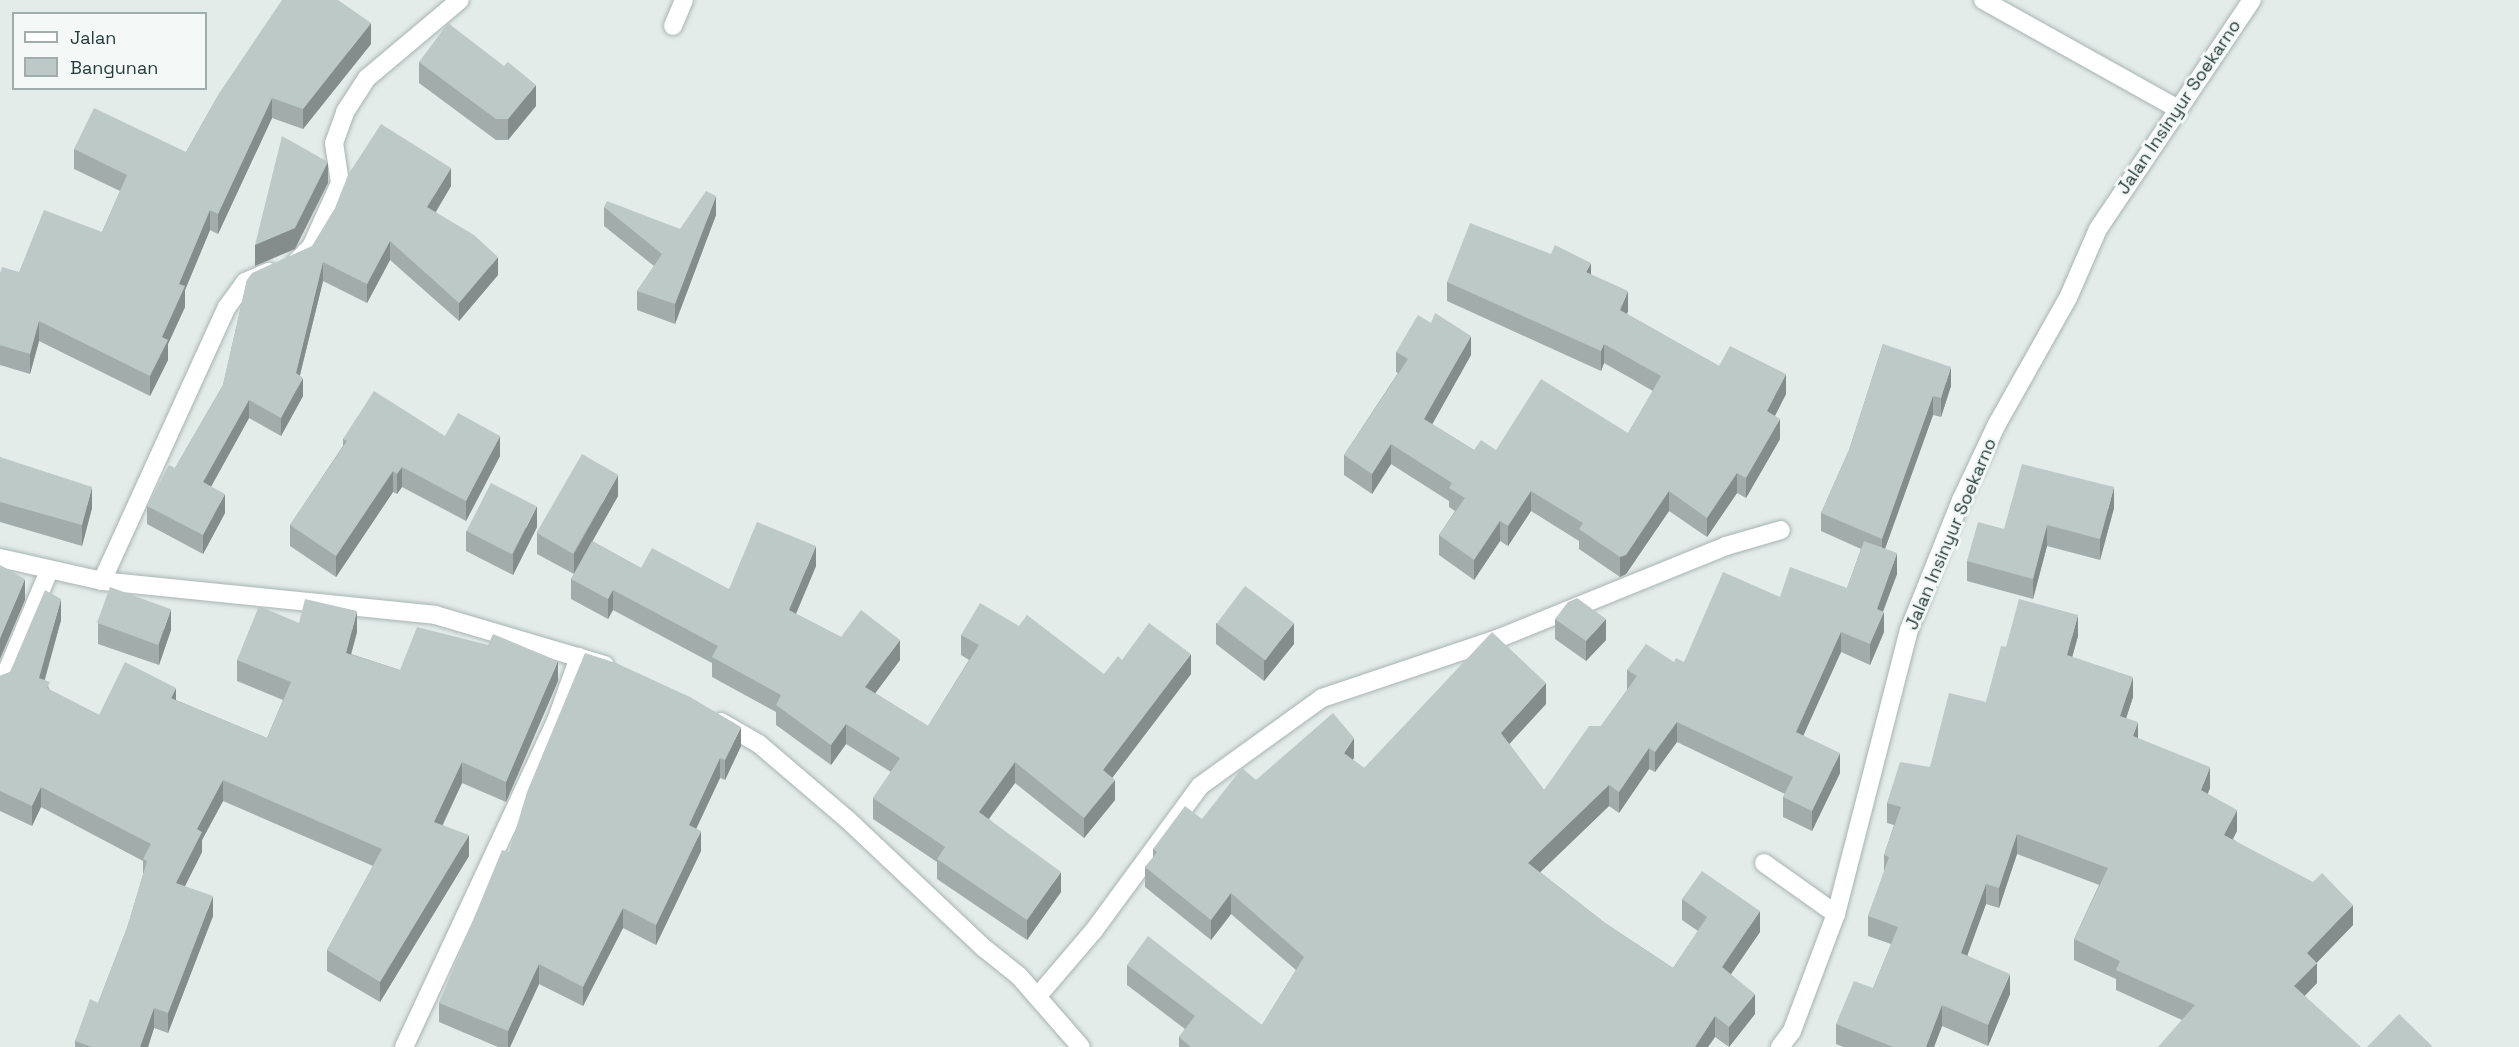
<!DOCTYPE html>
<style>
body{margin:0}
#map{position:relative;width:2519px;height:1047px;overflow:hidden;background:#e4ecea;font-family:"Space Grotesk",sans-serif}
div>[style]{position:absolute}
.roads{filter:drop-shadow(0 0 2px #a7b4b2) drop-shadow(0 0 2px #a7b4b2)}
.minor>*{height:18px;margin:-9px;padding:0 9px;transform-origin:9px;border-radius:9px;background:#fff}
.wall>*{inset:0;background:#a2adab}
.shaded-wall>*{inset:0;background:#848d8b}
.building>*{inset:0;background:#bcc9c7;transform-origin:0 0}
span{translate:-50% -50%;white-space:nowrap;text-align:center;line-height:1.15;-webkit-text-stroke:6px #f4f9f7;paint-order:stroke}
.street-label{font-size:18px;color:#253c3b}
.legend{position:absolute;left:12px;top:12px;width:195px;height:78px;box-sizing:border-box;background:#f4f9f7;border:2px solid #a1adac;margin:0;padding:8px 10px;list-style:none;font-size:18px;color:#253c3b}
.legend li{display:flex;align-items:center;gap:12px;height:30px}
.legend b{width:30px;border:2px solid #a1adac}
</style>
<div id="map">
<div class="roads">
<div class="minor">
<i style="left:1983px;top:0;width:221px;rotate:29.2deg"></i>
<i style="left:673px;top:26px;width:28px;rotate:-67deg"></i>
<i style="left:295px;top:263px;width:23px;rotate:-45deg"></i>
<i style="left:311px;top:247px;width:70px;rotate:-65.6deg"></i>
<i style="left:340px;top:183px;width:40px;rotate:-98.5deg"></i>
<i style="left:334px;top:143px;width:33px;rotate:-70deg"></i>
<i style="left:345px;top:112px;width:40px;rotate:-57.1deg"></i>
<i style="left:367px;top:78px;width:121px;rotate:-40deg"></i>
<i style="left:0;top:558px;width:105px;rotate:12.7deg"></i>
<i style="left:102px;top:581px;width:335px;rotate:5.8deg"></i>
<i style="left:435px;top:615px;width:177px;rotate:16.4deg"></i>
<i style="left:102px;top:581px;width:301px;rotate:-65.5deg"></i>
<i style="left:227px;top:307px;width:31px;rotate:-54deg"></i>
<i style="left:245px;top:282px;width:26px;rotate:-23deg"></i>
<i style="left:0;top:688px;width:127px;rotate:-67.3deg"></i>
<i style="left:721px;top:722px;width:44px;rotate:30.1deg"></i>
<i style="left:759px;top:744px;width:117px;rotate:40.5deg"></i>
<i style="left:848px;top:820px;width:187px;rotate:43.3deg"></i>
<i style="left:984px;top:948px;width:45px;rotate:38.7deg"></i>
<i style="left:1019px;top:976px;width:94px;rotate:48.9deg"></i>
<i style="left:1764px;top:863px;width:88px;rotate:35.3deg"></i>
<i style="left:1037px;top:997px;width:89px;rotate:-49.5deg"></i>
<i style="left:1095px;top:929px;width:177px;rotate:-53.7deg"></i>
<i style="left:1200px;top:786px;width:150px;rotate:-35.8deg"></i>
<i style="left:1322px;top:698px;width:185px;rotate:-18.6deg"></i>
<i style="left:1497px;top:639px;width:247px;rotate:-22.1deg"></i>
<i style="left:1726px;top:546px;width:57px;rotate:-16.2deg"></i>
<i style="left:404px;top:1047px;width:360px;rotate:-65deg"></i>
<i style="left:556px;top:721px;width:68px;rotate:-70.2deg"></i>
<i style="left:1780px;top:1047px;width:20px;rotate:-53deg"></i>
<i style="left:1792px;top:1031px;width:125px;rotate:-69.4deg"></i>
<i style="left:1836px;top:914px;width:293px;rotate:-75.6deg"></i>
<i style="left:1909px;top:630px;width:140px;rotate:-68.2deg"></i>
<i style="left:1961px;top:500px;width:84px;rotate:-64.7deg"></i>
<i style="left:1997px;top:424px;width:145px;rotate:-60.6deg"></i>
<i style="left:2068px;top:298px;width:75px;rotate:-66.5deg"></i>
<i style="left:2098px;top:229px;width:276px;rotate:-56.1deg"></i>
</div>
</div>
<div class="wall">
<i style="clip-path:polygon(371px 44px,303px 129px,272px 118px,218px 234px,210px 230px,185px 290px,185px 307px,168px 344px,168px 360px,150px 396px,39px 341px,30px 374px,0 365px,0 273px,19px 272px,102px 232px,120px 191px,74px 169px,74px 149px,186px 152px,220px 92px)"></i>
<i style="clip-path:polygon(419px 62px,504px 66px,536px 106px,508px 140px,496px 140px,419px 83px)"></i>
<i style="clip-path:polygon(451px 186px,436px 212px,498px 275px,459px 321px,390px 260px,367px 303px,323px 281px,300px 375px,303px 396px,281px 436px,249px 418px,211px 487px,225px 513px,203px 554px,147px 524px,147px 506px,175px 468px,223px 385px,247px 280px)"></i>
<i style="clip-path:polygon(604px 207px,680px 229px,716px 215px,675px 324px,637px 310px,637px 291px,654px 266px,604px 226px)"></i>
<i style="clip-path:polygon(1591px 274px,1628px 311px,1627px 314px,1719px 366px,1786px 394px,1775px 416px,1780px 439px,1746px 498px,1737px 493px,1707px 537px,1669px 511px,1626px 574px,1620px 577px,1579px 549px,1579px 541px,1531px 511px,1508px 546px,1500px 541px,1474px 580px,1439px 555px,1439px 535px,1455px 511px,1449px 507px,1449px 501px,1391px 464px,1372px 494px,1344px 475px,1344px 455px,1398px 373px,1396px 372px,1396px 352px,1471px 355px,1432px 424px,1474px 450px,1496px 450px,1628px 433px,1653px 391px,1604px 363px,1601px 371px,1447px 301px,1447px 282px)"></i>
<i style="clip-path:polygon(1883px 344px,1951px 386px,1941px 417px,1933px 415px,1885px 549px,1897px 574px,1883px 612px,1884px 632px,1870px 665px,1841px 652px,1803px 735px,1840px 773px,1812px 831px,1783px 817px,1783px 797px,1785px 794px,1677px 742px,1655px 772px,1649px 769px,1619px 813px,1609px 806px,1540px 872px,1605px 923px,1673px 968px,1698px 931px,1682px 920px,1682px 899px,1760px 932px,1731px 974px,1755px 1014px,1729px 1047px,1715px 1037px,1708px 1047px,1179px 1047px,1179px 1037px,1185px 1029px,1127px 985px,1127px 965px,1262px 1025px,1296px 970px,1231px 914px,1211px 940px,1145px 887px,1145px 867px,1153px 858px,1153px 849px,1202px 819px,1256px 780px,1354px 758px,1353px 760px,1364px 768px,1546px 704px,1509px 744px,1544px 790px,1601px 726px,1627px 690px,1627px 670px,1674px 662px,1684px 662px,1780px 597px,1847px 588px,1861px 549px,1821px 531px,1821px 513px,1849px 450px)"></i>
<i style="clip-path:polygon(0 436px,0 457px,92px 508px,82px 546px,0 522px)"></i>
<i style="clip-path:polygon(445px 436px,500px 456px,466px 521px,402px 487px,397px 494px,393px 492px,336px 577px,290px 546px,290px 525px,343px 446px,343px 439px)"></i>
<i style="clip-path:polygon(618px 496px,592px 541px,641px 568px,729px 589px,816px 566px,796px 614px,841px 637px,900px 660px,875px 693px,928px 726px,969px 660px,961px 655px,961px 635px,1104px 674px,1122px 660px,1191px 674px,1112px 778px,1115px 800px,1084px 838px,1015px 783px,989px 819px,1061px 892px,1027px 940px,937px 879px,937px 862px,873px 819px,873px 798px,891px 772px,846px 744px,831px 765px,776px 725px,776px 712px,712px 677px,712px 663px,613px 610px,608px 619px,571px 599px,571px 579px,574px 574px,537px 554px,537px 533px)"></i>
<i style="clip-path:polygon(2114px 508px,2100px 560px,2047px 546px,2033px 599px,1967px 581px,1967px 561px,2004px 529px)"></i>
<i style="clip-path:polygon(537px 527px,513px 575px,466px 551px,466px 531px)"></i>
<i style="clip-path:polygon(1555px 619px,1606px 640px,1586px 661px,1555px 639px)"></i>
<i style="clip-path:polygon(61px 620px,45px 680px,50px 690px,99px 715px,176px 700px,267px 738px,283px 700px,237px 681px,237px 660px,299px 623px,357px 632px,351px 654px,400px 670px,558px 681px,506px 802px,462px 783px,443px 825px,469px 856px,380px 1002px,327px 971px,327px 950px,373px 866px,223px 801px,202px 840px,202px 852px,185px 886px,213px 916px,168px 1033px,154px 1028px,148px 1047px,75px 1047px,75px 1041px,98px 1003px,127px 928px,143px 875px,143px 861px,41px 807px,32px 826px,0 811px,0 676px,10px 672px)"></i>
<i style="clip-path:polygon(98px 623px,171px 630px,159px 665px,98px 644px)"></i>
<i style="clip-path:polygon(1216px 623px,1294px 644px,1264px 681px,1216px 644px)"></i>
<i style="clip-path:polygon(2078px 636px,2072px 657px,2133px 697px,2126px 718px,2138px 738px,2210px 788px,2207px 794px,2237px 831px,2233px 839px,2353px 925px,2316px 963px,2317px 983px,2304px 996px,2182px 1020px,2116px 990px,2116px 979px,2074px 960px,2074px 939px,2099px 885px,2017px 854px,1999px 908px,1986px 904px,1967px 955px,2010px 994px,1988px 1046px,1942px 1026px,1934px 1047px,1843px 1047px,1836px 1044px,1836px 1024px,1873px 988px,1891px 944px,1868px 936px,1868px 916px,1884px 873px,1884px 855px,1894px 825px,1887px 823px,1887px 803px,1930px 767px,1986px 702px,2006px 647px)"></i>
<i style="clip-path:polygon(741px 746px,725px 780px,720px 778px,696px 829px,701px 851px,656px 945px,623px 928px,583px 1006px,539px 984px,510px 1047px,498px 1047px,439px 1022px,439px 1003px,509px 852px)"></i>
</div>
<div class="shaded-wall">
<i style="clip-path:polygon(371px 23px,371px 44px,303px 129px,303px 109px)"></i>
<i style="clip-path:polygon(536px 85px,536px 106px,508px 140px,508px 119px)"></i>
<i style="clip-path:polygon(272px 98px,272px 118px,218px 234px,218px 214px)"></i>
<i style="clip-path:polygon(328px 162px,328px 183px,295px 249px,255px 266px,255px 245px)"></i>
<i style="clip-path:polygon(451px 168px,451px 186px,427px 226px,427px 207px)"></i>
<i style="clip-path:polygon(716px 196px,716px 215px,675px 324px,675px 304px)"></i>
<i style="clip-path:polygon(210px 210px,210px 230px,185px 290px,185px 307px,168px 344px,168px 360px,150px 396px,150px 376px,162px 337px,179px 284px)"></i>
<i style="clip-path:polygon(390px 241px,390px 260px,367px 303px,367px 284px)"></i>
<i style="clip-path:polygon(498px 257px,498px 275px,459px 321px,459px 303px)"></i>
<i style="clip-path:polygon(323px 262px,323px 281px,296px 391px,303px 378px,303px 396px,281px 436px,281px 418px,296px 373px)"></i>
<i style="clip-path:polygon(1591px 263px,1591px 282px,1586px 272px)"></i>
<i style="clip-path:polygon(1628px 291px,1628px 311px,1620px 330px,1620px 310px)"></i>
<i style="clip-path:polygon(39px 321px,39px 341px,30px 374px,30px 354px)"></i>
<i style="clip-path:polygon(1471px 336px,1471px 355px,1424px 439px,1424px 419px)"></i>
<i style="clip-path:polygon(1604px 344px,1604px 363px,1601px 371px,1601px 351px)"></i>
<i style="clip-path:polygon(1951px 367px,1951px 386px,1941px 417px,1941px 398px)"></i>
<i style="clip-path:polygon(1786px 374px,1786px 394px,1767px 431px,1767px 411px)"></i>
<i style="clip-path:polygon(1933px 396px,1933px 415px,1882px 557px,1882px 539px)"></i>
<i style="clip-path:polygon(249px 400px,249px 418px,203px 501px,203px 482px)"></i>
<i style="clip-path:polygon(1780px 419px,1780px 439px,1746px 498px,1746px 478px)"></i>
<i style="clip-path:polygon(500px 436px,500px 456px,466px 521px,466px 501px)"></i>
<i style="clip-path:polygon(1391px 444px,1391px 464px,1372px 494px,1372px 474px)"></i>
<i style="clip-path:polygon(402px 467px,402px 487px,397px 494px,397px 474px)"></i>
<i style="clip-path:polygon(393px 471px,393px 492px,336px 577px,336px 556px)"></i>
<i style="clip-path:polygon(1737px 473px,1737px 493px,1707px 537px,1707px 518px)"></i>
<i style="clip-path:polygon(618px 475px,618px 496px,574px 574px,574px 554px)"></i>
<i style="clip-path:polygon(92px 487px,92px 508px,82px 546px,82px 525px)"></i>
<i style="clip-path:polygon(2114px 487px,2114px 508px,2100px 560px,2100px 539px)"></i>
<i style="clip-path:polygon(1531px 491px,1531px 511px,1508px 546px,1508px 526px)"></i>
<i style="clip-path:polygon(1669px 491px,1669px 511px,1626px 574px,1620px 577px,1620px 557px)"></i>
<i style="clip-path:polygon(225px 494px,225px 513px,203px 554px,203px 535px)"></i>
<i style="clip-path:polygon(537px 506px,537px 527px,513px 575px,513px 554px)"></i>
<i style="clip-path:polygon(1500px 521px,1500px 541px,1474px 580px,1474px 560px)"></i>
<i style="clip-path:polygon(2047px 525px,2047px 546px,2033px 599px,2033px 579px)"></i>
<i style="clip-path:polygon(816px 546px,816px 566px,789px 630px,789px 610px)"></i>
<i style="clip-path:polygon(1897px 553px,1897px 574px,1880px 619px,1884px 612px,1884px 632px,1870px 665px,1870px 644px,1877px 609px)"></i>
<i style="clip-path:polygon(25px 579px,25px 600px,0 659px,0 638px)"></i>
<i style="clip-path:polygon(613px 590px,613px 610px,608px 619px,608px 599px)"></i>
<i style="clip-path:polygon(61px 599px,61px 620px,39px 699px,39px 678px)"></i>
<i style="clip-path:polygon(171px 609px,171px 630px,159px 665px,159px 644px)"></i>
<i style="clip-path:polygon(357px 611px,357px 632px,346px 673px,346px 653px)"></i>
<i style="clip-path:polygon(2078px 615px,2078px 636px,2067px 676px,2067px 655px)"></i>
<i style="clip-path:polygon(1606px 619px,1606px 640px,1586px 661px,1586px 641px)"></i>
<i style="clip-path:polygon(1294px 623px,1294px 644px,1264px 681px,1264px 661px)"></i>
<i style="clip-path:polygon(1841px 632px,1841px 652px,1796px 752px,1796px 732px)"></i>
<i style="clip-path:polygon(900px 640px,900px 660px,865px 707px,865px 687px)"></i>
<i style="clip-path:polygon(1191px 654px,1191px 674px,1103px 790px,1103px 770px)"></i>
<i style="clip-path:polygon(558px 661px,558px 681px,506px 802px,506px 782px)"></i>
<i style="clip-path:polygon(2133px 677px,2133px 697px,2120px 737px,2120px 716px)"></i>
<i style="clip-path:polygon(1546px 683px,1546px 704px,1501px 753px,1501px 733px)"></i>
<i style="clip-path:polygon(176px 688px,176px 709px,171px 698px)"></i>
<i style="clip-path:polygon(1677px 722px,1677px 742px,1655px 772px,1655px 752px)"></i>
<i style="clip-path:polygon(2138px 722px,2138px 742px,2133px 736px)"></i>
<i style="clip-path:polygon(846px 724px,846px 744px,831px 765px,831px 745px)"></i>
<i style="clip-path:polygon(741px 727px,741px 746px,725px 780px,725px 760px)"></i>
<i style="clip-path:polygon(1354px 738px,1354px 758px,1344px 773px,1344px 753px)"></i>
<i style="clip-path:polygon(1649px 748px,1649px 769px,1619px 813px,1619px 792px)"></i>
<i style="clip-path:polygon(1840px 753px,1840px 773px,1812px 831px,1812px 811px)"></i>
<i style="clip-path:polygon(720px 758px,720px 778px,689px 844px,689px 825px)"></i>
<i style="clip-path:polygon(462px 762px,462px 783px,434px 842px,434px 822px)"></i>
<i style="clip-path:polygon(1015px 762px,1015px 783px,979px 832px,979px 812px)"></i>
<i style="clip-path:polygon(2210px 767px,2210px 788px,2201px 811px,2201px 790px)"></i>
<i style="clip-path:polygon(223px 780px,223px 801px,202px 840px,202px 852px,176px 904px,176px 883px,197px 829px)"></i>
<i style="clip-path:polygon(1115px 780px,1115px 800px,1084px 838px,1084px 818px)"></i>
<i style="clip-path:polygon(1609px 785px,1609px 806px,1528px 884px,1528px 863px)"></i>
<i style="clip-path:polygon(41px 787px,41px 807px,32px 826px,32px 806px)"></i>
<i style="clip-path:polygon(2237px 810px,2237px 831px,2224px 855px,2224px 835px)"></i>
<i style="clip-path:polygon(701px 831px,701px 851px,656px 945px,656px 925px)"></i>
<i style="clip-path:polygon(2017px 834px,2017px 854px,1999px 908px,1999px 888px)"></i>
<i style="clip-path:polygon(469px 835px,469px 856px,380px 1002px,380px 982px)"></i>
<i style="clip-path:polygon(1061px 872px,1061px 892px,1027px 940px,1027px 920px)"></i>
<i style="clip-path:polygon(1986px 884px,1986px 904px,1961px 973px,1961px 953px)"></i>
<i style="clip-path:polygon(1231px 893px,1231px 914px,1211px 940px,1211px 920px)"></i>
<i style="clip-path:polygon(213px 896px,213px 916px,168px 1033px,168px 1013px)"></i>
<i style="clip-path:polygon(2353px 905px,2353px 925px,2307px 973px,2307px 953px)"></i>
<i style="clip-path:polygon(623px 908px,623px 928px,583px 1006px,583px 987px)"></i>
<i style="clip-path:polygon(1760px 911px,1760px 932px,1722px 987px,1722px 967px)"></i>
<i style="clip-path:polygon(2317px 963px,2317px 983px,2294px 1007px,2294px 986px)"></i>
<i style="clip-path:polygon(539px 964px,539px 984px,510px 1047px,508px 1047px,508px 1031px)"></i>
<i style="clip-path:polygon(2010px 974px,2010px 994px,1988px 1046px,1988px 1025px)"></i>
<i style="clip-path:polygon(1755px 994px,1755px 1014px,1729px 1047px,1729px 1027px)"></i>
<i style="clip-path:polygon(1942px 1005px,1942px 1026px,1934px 1047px,1926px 1047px)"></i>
<i style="clip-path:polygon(154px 1008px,154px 1028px,148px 1047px,140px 1047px)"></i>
<i style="clip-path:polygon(1715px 1016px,1715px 1037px,1708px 1047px,1695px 1047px)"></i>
</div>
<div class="building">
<i style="clip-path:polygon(282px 0,338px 0,371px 23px,303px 109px,272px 98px,218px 214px,210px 210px,179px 284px,185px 286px,162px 337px,168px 340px,150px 376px,39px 321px,30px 354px,0 345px,0 273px,2px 267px,19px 272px,44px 210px,102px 232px,127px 175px,74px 149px,94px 108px,186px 152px,220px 92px)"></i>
<i style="clip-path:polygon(448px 23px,504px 66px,508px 62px,536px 85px,508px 119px,496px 119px,419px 62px)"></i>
<i style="clip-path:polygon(381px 124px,451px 168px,427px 207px,474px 235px,498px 257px,459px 303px,390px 241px,367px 284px,323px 262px,296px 373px,303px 378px,281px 418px,249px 400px,203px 482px,225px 494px,203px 535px,147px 506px,169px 465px,175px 468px,223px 385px,247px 280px,252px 273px,312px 246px,335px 208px,348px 175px)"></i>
<i style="clip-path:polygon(282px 136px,328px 162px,295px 228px,255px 245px)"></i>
<i style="clip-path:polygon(706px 191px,716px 196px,675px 304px,637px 291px,662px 254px,604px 207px,607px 201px,680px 229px)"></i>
<i style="clip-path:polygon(1470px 223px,1551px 254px,1555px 245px,1591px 263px,1586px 272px,1628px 291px,1620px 310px,1719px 366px,1730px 346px,1786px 374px,1767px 411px,1780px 419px,1746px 478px,1737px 473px,1707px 518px,1669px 491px,1626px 555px,1620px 557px,1579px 529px,1583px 523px,1531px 491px,1508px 526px,1500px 521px,1474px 560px,1439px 535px,1465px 498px,1449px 488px,1452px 483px,1391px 444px,1372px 474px,1344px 455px,1408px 359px,1396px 352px,1418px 315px,1431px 323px,1435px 313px,1471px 336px,1424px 419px,1474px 450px,1481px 440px,1496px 450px,1541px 379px,1628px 433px,1661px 376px,1604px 344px,1601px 351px,1447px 282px)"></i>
<i style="clip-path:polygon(1883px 344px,1951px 367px,1941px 398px,1933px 396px,1882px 539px,1821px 513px,1849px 450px)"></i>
<i style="clip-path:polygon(374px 391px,445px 436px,458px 413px,500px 436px,466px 501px,402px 467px,397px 474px,393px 471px,336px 556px,290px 525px,347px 441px,343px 439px)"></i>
<i style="left:582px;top:454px;width:42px;height:91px;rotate:30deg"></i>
<i style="clip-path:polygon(0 457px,92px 487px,82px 525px,0 502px)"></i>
<i style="clip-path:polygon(2022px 464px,2114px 487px,2100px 539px,2047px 525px,2033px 579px,1967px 561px,1978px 522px,2004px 529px)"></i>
<i style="left:491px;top:483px;width:51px;height:54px;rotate:27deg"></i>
<i style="clip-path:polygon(757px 522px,816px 546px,789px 610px,841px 637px,861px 610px,900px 640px,865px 687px,928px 726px,979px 645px,961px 635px,980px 603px,1019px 626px,1027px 615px,1104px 674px,1118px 656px,1122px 660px,1149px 623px,1191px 654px,1103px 770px,1115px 780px,1084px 818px,1015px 762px,979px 812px,1061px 872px,1027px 920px,937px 859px,945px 847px,873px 798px,900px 758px,846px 724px,831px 745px,776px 705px,781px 695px,712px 657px,718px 646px,613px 590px,608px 599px,571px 579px,592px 541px,641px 568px,652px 548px,729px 589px)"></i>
<i style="clip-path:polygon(1864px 541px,1897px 553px,1877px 609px,1884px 612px,1870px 644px,1841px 632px,1796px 732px,1840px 753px,1812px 811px,1783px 797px,1793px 777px,1677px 722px,1655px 752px,1649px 748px,1619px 792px,1609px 785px,1528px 863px,1605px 923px,1673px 968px,1707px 917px,1682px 899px,1702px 871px,1760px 911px,1722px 967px,1755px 994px,1729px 1027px,1715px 1016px,1695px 1047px,1191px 1047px,1179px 1037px,1195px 1016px,1127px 965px,1148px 936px,1262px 1025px,1304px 957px,1231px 893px,1211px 920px,1145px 867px,1157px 852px,1153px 849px,1185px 806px,1202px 819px,1242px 768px,1256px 780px,1333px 713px,1354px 738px,1344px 753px,1364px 768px,1492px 632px,1546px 683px,1501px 733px,1544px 790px,1589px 726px,1601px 726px,1637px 676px,1627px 670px,1646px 644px,1674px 662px,1676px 658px,1684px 662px,1723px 572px,1780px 597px,1790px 567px,1847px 588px)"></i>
<i style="clip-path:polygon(0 565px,25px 579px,0 638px)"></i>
<i style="left:1245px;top:586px;width:61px;height:47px;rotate:37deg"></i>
<i style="left:110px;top:587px;width:65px;height:38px;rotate:20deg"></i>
<i style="clip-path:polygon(45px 590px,61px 599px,39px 678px,50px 682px,47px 688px,99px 715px,125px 662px,176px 688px,171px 698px,267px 738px,291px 682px,237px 660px,259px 606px,299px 623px,305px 599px,357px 611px,346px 653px,400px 670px,417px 627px,488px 645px,493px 634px,558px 661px,506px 782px,462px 762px,434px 822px,469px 835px,380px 982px,327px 950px,382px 849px,223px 780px,197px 829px,202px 832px,176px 883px,213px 896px,168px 1013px,154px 1008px,140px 1047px,92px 1047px,75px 1041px,90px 999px,98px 1003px,127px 928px,147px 861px,143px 859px,151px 844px,41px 787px,32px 806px,0 791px,0 676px,10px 672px)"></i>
<i style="clip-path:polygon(1577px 598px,1606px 619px,1586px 641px,1555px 619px,1568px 602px)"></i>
<i style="clip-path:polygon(2019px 599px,2078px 615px,2067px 655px,2133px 677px,2120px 716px,2138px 722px,2133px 736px,2210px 767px,2201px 790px,2237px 810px,2224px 835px,2313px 882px,2322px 873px,2353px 905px,2307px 953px,2317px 963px,2294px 986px,2361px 1047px,2158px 1047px,2195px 1005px,2116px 970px,2120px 961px,2074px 939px,2108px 868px,2017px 834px,1999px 888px,1986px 884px,1961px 953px,2010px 974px,1988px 1025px,1942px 1005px,1926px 1047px,1893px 1047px,1836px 1024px,1854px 981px,1873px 988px,1898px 927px,1868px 916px,1889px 857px,1884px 855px,1901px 807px,1887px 803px,1900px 762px,1930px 767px,1949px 693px,1986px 702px,2001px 646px,2006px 647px)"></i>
<i style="clip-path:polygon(585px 653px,616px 663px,690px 697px,741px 727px,725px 760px,720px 758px,689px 825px,701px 831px,656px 925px,623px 908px,583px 987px,539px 964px,508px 1031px,439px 1003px,502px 850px,509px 852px,527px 792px)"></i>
<i style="clip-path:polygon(2399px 1014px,2432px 1046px,2431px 1047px,2367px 1047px)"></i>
</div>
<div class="street-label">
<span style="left:2179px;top:107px;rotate:-56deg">Jalan Insinyur Soekarno</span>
<span style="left:1951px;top:534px;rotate:-67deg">Jalan Insinyur Soekarno</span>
</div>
<ul class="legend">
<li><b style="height:8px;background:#fff"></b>Jalan</li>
<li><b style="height:16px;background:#bcc9c7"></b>Bangunan</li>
</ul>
</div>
